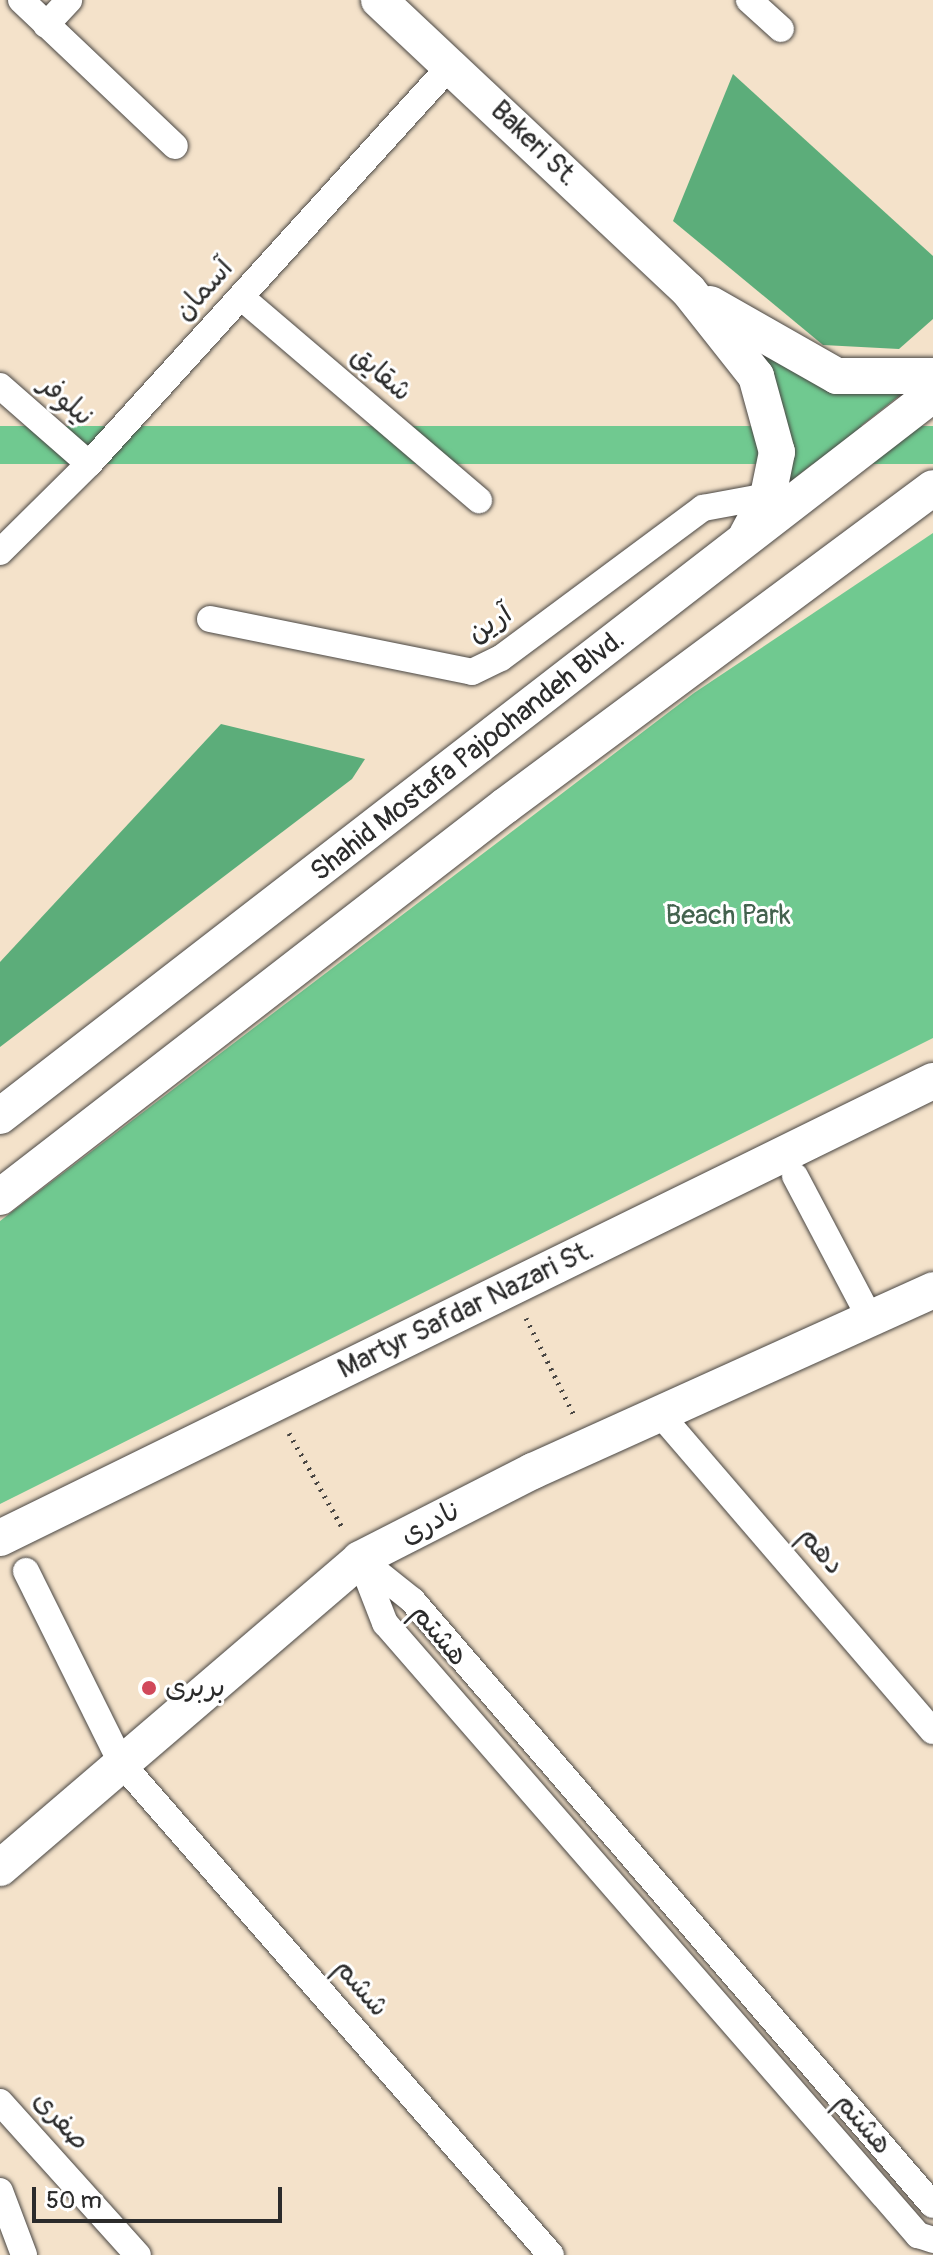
<!DOCTYPE html>
<meta charset="utf-8">
<style>
body{margin:0}
#map{position:relative;width:933px;height:2255px;overflow:hidden;background:#f4e2ca;font-family:Pangolin,"Playpen Sans Arabic",sans-serif}
div>[style]{position:absolute}
.green>*{inset:0;background:#70c990;transform-origin:0 0}
.forest>*{inset:0;background:#5cad7a}
.path>*{height:5px;margin-top:-2.5px;transform-origin:0;background:repeating-linear-gradient(90deg,#494643 0 2px,transparent 0 8px)}
.roads{filter:drop-shadow(0 0 2px #494643) drop-shadow(0 0 2px #494643)}
.street>*{height:26px;margin:-13px;padding:0 13px;transform-origin:13px;border-radius:13px;background:#fff}
.secondary>*{height:36px;margin:-18px;padding:0 18px;transform-origin:18px;border-radius:18px;background:#fff}
.dots>*{width:22px;height:22px;translate:-50% -50%;box-sizing:border-box;border:4px solid #fff;border-radius:50%}
span{translate:-50% -50%;white-space:nowrap;text-align:center;line-height:1.15;-webkit-text-stroke:6px #fff;paint-order:stroke}
.street-label{font-size:28px;color:#2b2b2b}
.park-label{font-size:28px;color:#43624e}
.poi-label{font-size:28px;color:#2b2b2b}
.left{translate:0 -50%;text-align:left}
.scale{position:absolute;left:32px;top:2187px;width:250px;height:36px;box-sizing:border-box;border:4px solid #2b2b2b;border-top:0;padding-left:10px;font-size:24px;line-height:28px;white-space:nowrap;color:#2b2b2b;-webkit-text-stroke:6px #fff;paint-order:stroke}
</style>
<div id="map">
<div class="green">
<i style="clip-path:polygon(750px 337px,909px 388px,777px 492px,785px 411px)"></i>
<i style="left:933px;top:426px;width:38px;height:1175px;rotate:90deg"></i>
<i style="clip-path:polygon(933px 533px,933px 1038px,0 1504px,0 1221px,694px 693px)"></i>
</div>
<div class="forest">
<i style="clip-path:polygon(733px 74px,933px 256px,933px 319px,899px 349px,823px 345px,673px 221px)"></i>
<i style="clip-path:polygon(221px 724px,365px 759px,352px 779px,0 1047px,0 962px)"></i>
</div>
<div class="path">
<i style="left:526px;top:1318px;width:110px;rotate:63.7deg"></i>
<i style="left:289px;top:1433px;width:110px;rotate:60.6deg"></i>
</div>
<div class="roads">
<div class="street">
<i style="left:21px;top:0;width:212px;rotate:43.5deg"></i>
<i style="left:749px;top:0;width:43px;rotate:42.2deg"></i>
<i style="left:46px;top:25px;width:34px;rotate:-47deg"></i>
<i style="left:241px;top:297px;width:313px;rotate:40.5deg"></i>
<i style="left:0;top:386px;width:118px;rotate:41.2deg"></i>
<i style="left:0;top:552px;width:125px;rotate:-44.7deg"></i>
<i style="left:89px;top:464px;width:539px;rotate:-47.78deg"></i>
<i style="left:210px;top:619px;width:267px;rotate:11.4deg"></i>
<i style="left:472px;top:672px;width:32px;rotate:-26deg"></i>
<i style="left:501px;top:658px;width:252px;rotate:-36.6deg"></i>
<i style="left:703px;top:508px;width:66px;rotate:-10.5deg"></i>
<i style="left:795px;top:1176px;width:161px;rotate:62.2deg"></i>
<i style="left:660px;top:1414px;width:418px;rotate:49.3deg"></i>
<i style="left:360px;top:1559px;width:69px;rotate:68.7deg"></i>
<i style="left:385px;top:1623px;width:812px;rotate:48.95deg"></i>
<i style="left:918px;top:2235px;width:16px;rotate:18deg"></i>
<i style="left:363px;top:1561px;width:63px;rotate:38.5deg"></i>
<i style="left:412px;top:1600px;width:798px;rotate:49.27deg"></i>
<i style="left:26px;top:1571px;width:216px;rotate:63.6deg"></i>
<i style="left:122px;top:1764px;width:652px;rotate:48.86deg"></i>
<i style="left:0;top:2102px;width:206px;rotate:48deg"></i>
<i style="left:0;top:2191px;width:68px;rotate:69.4deg"></i>
</div>
<div class="secondary">
<i style="left:379px;top:0;width:424px;rotate:43.2deg"></i>
<i style="left:688px;top:290px;width:110px;rotate:51.7deg"></i>
<i style="left:756px;top:376px;width:79px;rotate:74.6deg"></i>
<i style="left:777px;top:452px;width:45px;rotate:101.6deg"></i>
<i style="left:768px;top:496px;width:44px;rotate:118.3deg"></i>
<i style="left:710px;top:304px;width:146px;rotate:29.6deg"></i>
<i style="left:837px;top:376px;width:96px"></i>
<i style="left:0;top:1116px;width:1180px;rotate:-37.73deg"></i>
<i style="left:0;top:1197px;width:639px;rotate:-37.75deg"></i>
<i style="left:505px;top:806px;width:533px;rotate:-36.61deg"></i>
<i style="left:0;top:1538px;width:1039px;rotate:-26.1deg"></i>
<i style="left:0;top:1868px;width:474px;rotate:-40.6deg"></i>
<i style="left:360px;top:1559px;width:194px;rotate:-27deg"></i>
<i style="left:533px;top:1471px;width:439px;rotate:-24.3deg"></i>
</div>
</div>
<div class="dots">
<i style="left:149px;top:1688px;background:#d1495b"></i>
</div>
<div class="street-label">
<span style="left:534px;top:144px;rotate:44deg">Bakeri St.</span>
<span style="left:204px;top:290px;rotate:-48deg">آسمان</span>
<span style="left:381px;top:374px;rotate:40deg">شقایق</span>
<span style="left:66px;top:401px;rotate:41deg">نیلوفر</span>
<span style="left:490px;top:624px;rotate:-33deg">آرین</span>
<span style="left:468px;top:756px;rotate:-38deg">Shahid Mostafa Pajoohandeh Blvd.</span>
<span style="left:466px;top:1310px;rotate:-26deg">Martyr Safdar Nazari St.</span>
<span style="left:431px;top:1523px;rotate:-27deg">نادری</span>
<span style="left:821px;top:1551px;rotate:49deg">دهم</span>
<span style="left:439px;top:1635px;rotate:50deg">هشتم</span>
<span style="left:361px;top:1988px;rotate:49deg">ششم</span>
<span style="left:61px;top:2121px;rotate:48deg">صفری</span>
<span style="left:863px;top:2124px;rotate:49deg">هشتم</span>
</div>
<div class="park-label">
<span style="left:728px;top:916px">Beach Park</span>
</div>
<div class="poi-label">
<span class="left" style="left:165px;top:1688px">بربری</span>
</div>
<div class="scale">50 m</div>
</div>
